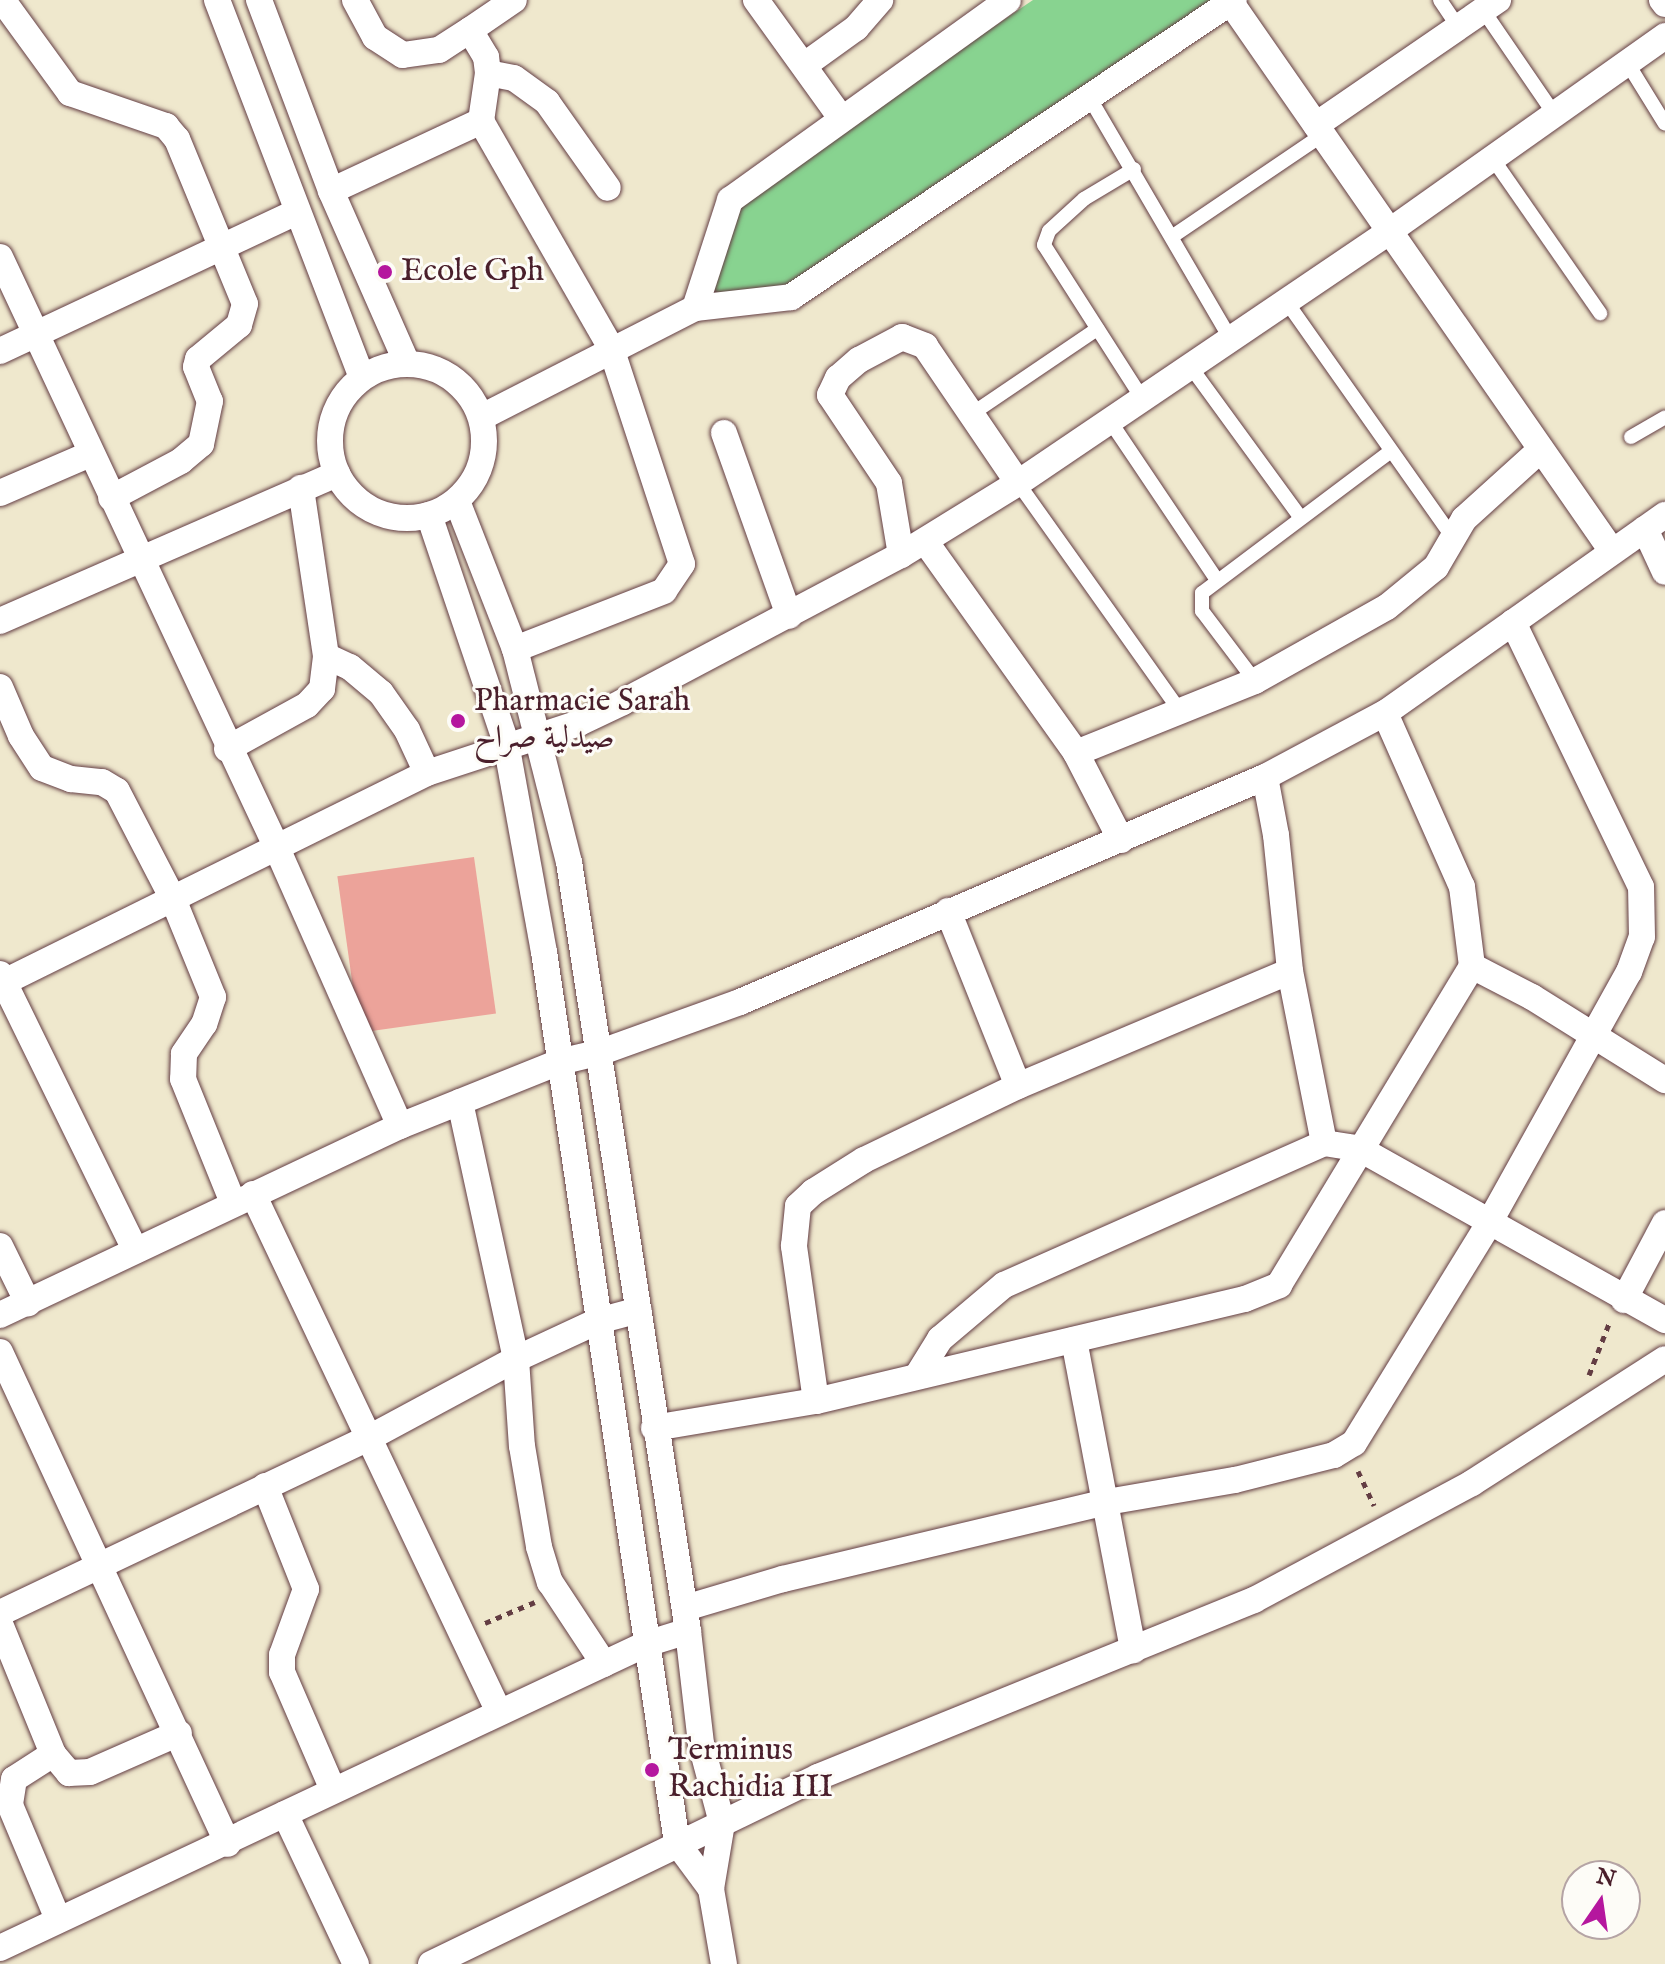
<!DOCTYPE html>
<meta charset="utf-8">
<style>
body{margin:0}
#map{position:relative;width:1665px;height:1964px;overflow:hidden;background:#efe8cd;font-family:"IM FELL English",Amiri,serif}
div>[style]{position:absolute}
.green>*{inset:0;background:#88d390}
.building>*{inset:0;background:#eca39a;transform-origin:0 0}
.path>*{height:5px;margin-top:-2.5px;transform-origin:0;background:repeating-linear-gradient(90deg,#633d43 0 6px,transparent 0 12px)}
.roads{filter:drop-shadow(0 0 2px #633d43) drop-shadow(0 0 2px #633d43)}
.lane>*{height:14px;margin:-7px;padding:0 7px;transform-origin:7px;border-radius:7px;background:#fff}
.street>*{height:26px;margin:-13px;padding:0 13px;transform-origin:13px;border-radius:13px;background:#fff}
.street>.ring{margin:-13px;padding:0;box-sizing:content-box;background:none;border:26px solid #fff;border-radius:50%}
.dots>*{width:22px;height:22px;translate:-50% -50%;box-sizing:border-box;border:4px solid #fdfcf7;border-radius:50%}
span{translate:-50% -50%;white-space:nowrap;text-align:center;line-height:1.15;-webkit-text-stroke:6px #fdfcf7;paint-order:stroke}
.poi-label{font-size:32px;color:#4a1f2b}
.left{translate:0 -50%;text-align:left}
.north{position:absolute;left:1561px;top:1860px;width:80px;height:80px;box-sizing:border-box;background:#fdfcf7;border:2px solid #b5a4a5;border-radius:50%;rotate:13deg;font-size:22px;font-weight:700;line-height:32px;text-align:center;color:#4a1f2b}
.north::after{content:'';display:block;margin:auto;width:28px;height:36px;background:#b5179e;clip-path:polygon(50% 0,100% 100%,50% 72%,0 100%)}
</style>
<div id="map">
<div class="green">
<i style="clip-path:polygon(1033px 0,1227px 0,782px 311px,704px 311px,737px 202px)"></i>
</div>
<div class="building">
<i style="left:474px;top:857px;width:158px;height:138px;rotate:82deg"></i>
</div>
<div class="path">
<i style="left:1589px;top:1375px;width:58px;rotate:-68.7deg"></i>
<i style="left:1358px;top:1471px;width:38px;rotate:65deg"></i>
<i style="left:485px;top:1623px;width:54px;rotate:-22.8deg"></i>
</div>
<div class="roads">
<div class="lane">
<i style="left:1440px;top:0;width:32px;rotate:56deg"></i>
<i style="left:1483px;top:10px;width:127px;rotate:55.6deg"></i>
<i style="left:1628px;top:64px;width:70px;rotate:58.3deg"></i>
<i style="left:1088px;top:95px;width:281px;rotate:59.7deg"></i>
<i style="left:1493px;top:159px;width:188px;rotate:55.2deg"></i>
<i style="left:1134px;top:169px;width:58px;rotate:149deg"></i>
<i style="left:1084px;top:199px;width:47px;rotate:137.6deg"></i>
<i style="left:1049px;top:231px;width:15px;rotate:110deg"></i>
<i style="left:1044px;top:245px;width:182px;rotate:57.4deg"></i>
<i style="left:1173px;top:236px;width:180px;rotate:-34.1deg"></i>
<i style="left:1286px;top:301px;width:286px;rotate:54.8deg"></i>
<i style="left:1190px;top:366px;width:188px;rotate:53.9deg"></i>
<i style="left:973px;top:413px;width:150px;rotate:-34.1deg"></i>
<i style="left:1110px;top:421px;width:190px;rotate:56.1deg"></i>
<i style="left:1631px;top:437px;width:39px;rotate:-30deg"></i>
<i style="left:1018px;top:483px;width:283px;rotate:54.6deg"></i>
<i style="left:1255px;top:681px;width:88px;rotate:-127.1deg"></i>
<i style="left:1202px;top:611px;width:18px;rotate:-90deg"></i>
<i style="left:1202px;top:593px;width:235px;rotate:-36.9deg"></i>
</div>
<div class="street">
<i style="left:217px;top:0;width:404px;rotate:69deg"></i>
<i style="left:259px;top:0;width:204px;rotate:69.3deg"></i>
<i style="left:331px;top:191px;width:188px;rotate:66.2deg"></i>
<i style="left:355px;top:0;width:42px;rotate:61.6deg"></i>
<i style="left:375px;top:37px;width:33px;rotate:33deg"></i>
<i style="left:403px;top:55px;width:36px;rotate:-8deg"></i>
<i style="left:439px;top:50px;width:37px;rotate:-33deg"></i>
<i style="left:756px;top:0;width:145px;rotate:54.2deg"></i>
<i style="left:1229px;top:0;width:671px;rotate:55.2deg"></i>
<i style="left:1662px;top:0;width:5px;rotate:53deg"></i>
<i style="left:6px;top:5px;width:109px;rotate:54deg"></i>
<i style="left:70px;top:93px;width:102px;rotate:19deg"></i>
<i style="left:166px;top:126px;width:17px;rotate:50deg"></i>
<i style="left:177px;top:139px;width:178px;rotate:67.6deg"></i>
<i style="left:245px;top:304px;width:22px;rotate:106deg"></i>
<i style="left:239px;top:325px;width:53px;rotate:140.3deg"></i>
<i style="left:198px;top:359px;width:8px;rotate:104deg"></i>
<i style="left:196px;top:367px;width:37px;rotate:68deg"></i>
<i style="left:210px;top:401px;width:44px;rotate:101.8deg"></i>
<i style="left:201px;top:444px;width:26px;rotate:140deg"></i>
<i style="left:181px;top:461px;width:79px;rotate:152.1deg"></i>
<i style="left:806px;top:64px;width:62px;rotate:-35.8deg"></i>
<i style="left:856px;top:28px;width:37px;rotate:-49deg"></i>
<i style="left:488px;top:73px;width:26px;rotate:11deg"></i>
<i style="left:514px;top:78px;width:41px;rotate:36deg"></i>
<i style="left:547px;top:102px;width:105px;rotate:54.7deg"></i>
<i style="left:481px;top:121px;width:49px;rotate:-81.7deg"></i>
<i style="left:488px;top:73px;width:16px;rotate:-97deg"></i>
<i style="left:486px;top:57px;width:31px;rotate:-121deg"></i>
<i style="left:470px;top:30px;width:53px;rotate:-34.3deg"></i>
<i style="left:1316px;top:125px;width:221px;rotate:-34.5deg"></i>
<i style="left:331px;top:191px;width:166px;rotate:-25deg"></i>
<i style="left:481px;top:121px;width:262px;rotate:60.2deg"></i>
<i style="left:611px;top:348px;width:227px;rotate:71.8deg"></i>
<i style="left:682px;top:564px;width:32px;rotate:124deg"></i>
<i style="left:664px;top:591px;width:160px;rotate:158.7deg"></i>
<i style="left:0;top:257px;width:650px;rotate:64.89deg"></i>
<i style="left:276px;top:846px;width:306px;rotate:66.1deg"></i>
<i style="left:695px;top:308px;width:114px;rotate:-72deg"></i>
<i style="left:730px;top:200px;width:342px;rotate:-35.7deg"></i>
<i style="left:0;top:351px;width:328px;rotate:-25.1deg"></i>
<i class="ring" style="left:330px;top:364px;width:128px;height:128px"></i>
<i style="left:482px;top:417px;width:239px;rotate:-27.1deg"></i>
<i style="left:695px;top:308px;width:97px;rotate:-6.5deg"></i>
<i style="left:791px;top:297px;width:533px;rotate:-33.84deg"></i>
<i style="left:724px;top:433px;width:194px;rotate:70.4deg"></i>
<i style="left:0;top:493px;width:98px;rotate:-23.4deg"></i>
<i style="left:457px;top:501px;width:159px;rotate:68.6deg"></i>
<i style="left:515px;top:649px;width:220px;rotate:75.8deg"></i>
<i style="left:569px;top:862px;width:778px;rotate:81.2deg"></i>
<i style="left:688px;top:1631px;width:114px;rotate:83.4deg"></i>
<i style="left:701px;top:1744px;width:82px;rotate:75.1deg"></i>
<i style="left:722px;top:1823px;width:67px;rotate:99.5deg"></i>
<i style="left:711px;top:1889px;width:76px;rotate:80.2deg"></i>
<i style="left:429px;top:515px;width:241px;rotate:71.3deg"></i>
<i style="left:506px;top:743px;width:212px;rotate:79.7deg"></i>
<i style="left:544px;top:952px;width:901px;rotate:81.51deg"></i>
<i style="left:677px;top:1843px;width:57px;rotate:53.5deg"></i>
<i style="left:1645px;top:529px;width:47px;rotate:65.1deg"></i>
<i style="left:925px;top:541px;width:260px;rotate:54.5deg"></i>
<i style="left:1076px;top:753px;width:98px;rotate:62.7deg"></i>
<i style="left:901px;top:555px;width:73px;rotate:-99.5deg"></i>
<i style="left:889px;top:483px;width:106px;rotate:-123.8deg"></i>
<i style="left:830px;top:395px;width:19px;rotate:-65deg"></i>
<i style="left:838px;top:378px;width:28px;rotate:-41deg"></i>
<i style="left:859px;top:360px;width:49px;rotate:-28.1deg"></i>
<i style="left:902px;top:337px;width:25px;rotate:21deg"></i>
<i style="left:925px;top:346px;width:166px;rotate:55.8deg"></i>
<i style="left:0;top:621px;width:368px;rotate:-23.6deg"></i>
<i style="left:326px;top:656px;width:26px;rotate:25deg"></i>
<i style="left:350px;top:667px;width:40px;rotate:40deg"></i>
<i style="left:381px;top:693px;width:45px;rotate:54.9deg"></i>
<i style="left:407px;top:730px;width:47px;rotate:65.1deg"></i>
<i style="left:0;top:687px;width:53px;rotate:66.8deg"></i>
<i style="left:21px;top:736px;width:38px;rotate:57deg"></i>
<i style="left:42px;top:768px;width:31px;rotate:21deg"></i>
<i style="left:71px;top:779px;width:31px;rotate:6deg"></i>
<i style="left:102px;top:782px;width:17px;rotate:31deg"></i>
<i style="left:117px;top:791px;width:122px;rotate:62.6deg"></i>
<i style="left:173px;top:899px;width:106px;rotate:67.8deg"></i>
<i style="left:213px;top:997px;width:28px;rotate:108deg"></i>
<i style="left:204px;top:1024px;width:36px;rotate:124deg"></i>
<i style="left:184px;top:1054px;width:25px;rotate:92deg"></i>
<i style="left:183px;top:1079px;width:134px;rotate:68deg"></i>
<i style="left:227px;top:749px;width:91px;rotate:-28.8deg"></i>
<i style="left:307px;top:705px;width:22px;rotate:-47deg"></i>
<i style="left:322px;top:689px;width:33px;rotate:-83deg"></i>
<i style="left:326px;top:656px;width:170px;rotate:-98.5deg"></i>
<i style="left:1076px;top:753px;width:193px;rotate:-21.9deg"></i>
<i style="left:1255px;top:681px;width:151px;rotate:-29.3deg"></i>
<i style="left:1387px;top:607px;width:63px;rotate:-39.2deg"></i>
<i style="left:1436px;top:567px;width:56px;rotate:-59.7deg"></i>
<i style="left:1464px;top:519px;width:103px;rotate:-42.2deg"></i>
<i style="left:1265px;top:777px;width:59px;rotate:79.3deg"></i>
<i style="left:1276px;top:835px;width:137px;rotate:84.1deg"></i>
<i style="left:1290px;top:971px;width:175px;rotate:78.8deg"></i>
<i style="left:948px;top:911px;width:188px;rotate:68.2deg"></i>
<i style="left:1472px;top:966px;width:68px;rotate:27.3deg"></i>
<i style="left:1532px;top:997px;width:157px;rotate:32deg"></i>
<i style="left:0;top:974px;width:305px;rotate:63.9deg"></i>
<i style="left:0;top:984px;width:476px;rotate:-26.3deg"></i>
<i style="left:427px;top:773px;width:160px;rotate:-18.2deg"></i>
<i style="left:579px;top:723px;width:49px;rotate:-25.5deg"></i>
<i style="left:623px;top:702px;width:314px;rotate:-27.9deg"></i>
<i style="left:901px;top:555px;width:137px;rotate:-31.6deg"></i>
<i style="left:1018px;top:483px;width:446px;rotate:-34.1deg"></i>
<i style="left:1387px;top:233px;width:341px;rotate:-35.3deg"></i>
<i style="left:460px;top:1102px;width:263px;rotate:77.7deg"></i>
<i style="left:516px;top:1359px;width:87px;rotate:86.1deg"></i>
<i style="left:522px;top:1446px;width:102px;rotate:80.4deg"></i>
<i style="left:539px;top:1547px;width:37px;rotate:73deg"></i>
<i style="left:550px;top:1582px;width:98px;rotate:56.6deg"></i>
<i style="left:253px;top:1194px;width:573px;rotate:64.6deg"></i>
<i style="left:0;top:1246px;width:64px;rotate:63.8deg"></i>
<i style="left:1624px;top:1300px;width:87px;rotate:-62deg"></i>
<i style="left:0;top:1315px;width:442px;rotate:-25.3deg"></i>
<i style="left:400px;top:1126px;width:171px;rotate:-21.9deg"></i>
<i style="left:559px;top:1062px;width:43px;rotate:-13.4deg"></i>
<i style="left:601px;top:1052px;width:148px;rotate:-19.8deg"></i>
<i style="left:740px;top:1002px;width:571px;rotate:-23.2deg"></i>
<i style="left:1265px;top:777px;width:136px;rotate:-28.1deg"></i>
<i style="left:1385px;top:713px;width:343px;rotate:-35.3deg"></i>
<i style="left:1074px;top:1340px;width:316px;rotate:79.2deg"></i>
<i style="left:0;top:1352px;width:542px;rotate:65.14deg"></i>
<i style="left:917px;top:1376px;width:44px;rotate:-58.1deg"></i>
<i style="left:940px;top:1339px;width:84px;rotate:-40.2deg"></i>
<i style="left:1004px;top:1285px;width:350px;rotate:-23.9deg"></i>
<i style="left:1324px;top:1143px;width:36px;rotate:9deg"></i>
<i style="left:1360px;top:1149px;width:350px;rotate:29.3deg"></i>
<i style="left:816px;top:1401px;width:157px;rotate:-98.1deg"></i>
<i style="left:794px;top:1246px;width:40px;rotate:-84.3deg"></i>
<i style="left:798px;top:1206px;width:21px;rotate:-43deg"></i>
<i style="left:813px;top:1192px;width:60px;rotate:-32.1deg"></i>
<i style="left:864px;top:1160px;width:171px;rotate:-25.7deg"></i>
<i style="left:1018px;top:1086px;width:295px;rotate:-22.9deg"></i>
<i style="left:654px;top:1428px;width:164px;rotate:-9.5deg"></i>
<i style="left:816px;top:1401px;width:441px;rotate:-13.4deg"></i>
<i style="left:1245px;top:1299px;width:37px;rotate:-22deg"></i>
<i style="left:1279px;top:1285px;width:373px;rotate:-58.8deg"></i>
<i style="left:1472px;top:966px;width:80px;rotate:-97.2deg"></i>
<i style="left:1462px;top:887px;width:190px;rotate:-113.9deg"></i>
<i style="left:265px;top:1486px;width:111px;rotate:68.3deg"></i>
<i style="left:306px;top:1589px;width:70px;rotate:110deg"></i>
<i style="left:282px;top:1655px;width:17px;rotate:90deg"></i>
<i style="left:282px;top:1672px;width:129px;rotate:66.6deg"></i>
<i style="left:685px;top:1608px;width:102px;rotate:-16.5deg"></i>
<i style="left:783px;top:1579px;width:333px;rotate:-13.4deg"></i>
<i style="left:1107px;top:1502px;width:130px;rotate:-9.8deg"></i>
<i style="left:1235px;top:1480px;width:102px;rotate:-14.2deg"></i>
<i style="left:1334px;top:1455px;width:23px;rotate:-31deg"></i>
<i style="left:1354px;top:1443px;width:256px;rotate:-58.4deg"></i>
<i style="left:1488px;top:1225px;width:290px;rotate:-60.9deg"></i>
<i style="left:1629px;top:972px;width:37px;rotate:-70deg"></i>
<i style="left:1642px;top:937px;width:50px;rotate:-91.1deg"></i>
<i style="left:1641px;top:887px;width:294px;rotate:-115.8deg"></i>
<i style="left:0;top:1613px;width:408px;rotate:-25.4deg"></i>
<i style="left:369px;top:1438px;width:167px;rotate:-28.3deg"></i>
<i style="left:516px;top:1359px;width:90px;rotate:-24.9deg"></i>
<i style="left:598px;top:1321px;width:42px;rotate:-15deg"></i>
<i style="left:0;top:1624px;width:140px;rotate:67.8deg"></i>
<i style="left:53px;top:1754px;width:25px;rotate:50deg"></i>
<i style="left:69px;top:1773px;width:21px;rotate:-3deg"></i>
<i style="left:90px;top:1772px;width:97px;rotate:-23.7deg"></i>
<i style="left:53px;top:1754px;width:46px;rotate:147.3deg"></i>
<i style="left:14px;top:1779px;width:26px;rotate:99deg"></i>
<i style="left:10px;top:1805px;width:124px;rotate:67.2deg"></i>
<i style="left:285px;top:1814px;width:166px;rotate:64.7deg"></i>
<i style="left:0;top:1948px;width:714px;rotate:-25.2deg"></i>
<i style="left:646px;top:1644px;width:44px;rotate:-17.2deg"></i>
<i style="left:431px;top:1964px;width:430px;rotate:-25.8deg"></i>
<i style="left:818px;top:1777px;width:471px;rotate:-22.1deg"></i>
<i style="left:1254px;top:1600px;width:247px;rotate:-28.2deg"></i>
<i style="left:1472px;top:1483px;width:229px;rotate:-32.7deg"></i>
</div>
</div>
<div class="dots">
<i style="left:385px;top:272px;background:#b5179e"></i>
<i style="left:458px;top:721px;background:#b5179e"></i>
<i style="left:652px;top:1770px;background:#b5179e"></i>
</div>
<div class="poi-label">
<span class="left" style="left:401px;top:272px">Ecole Gph</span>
<span class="left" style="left:474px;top:721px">Pharmacie Sarah<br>صيدلية صراح</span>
<span class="left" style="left:668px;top:1770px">Terminus<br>Rachidia III</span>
</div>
<div class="north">N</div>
</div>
